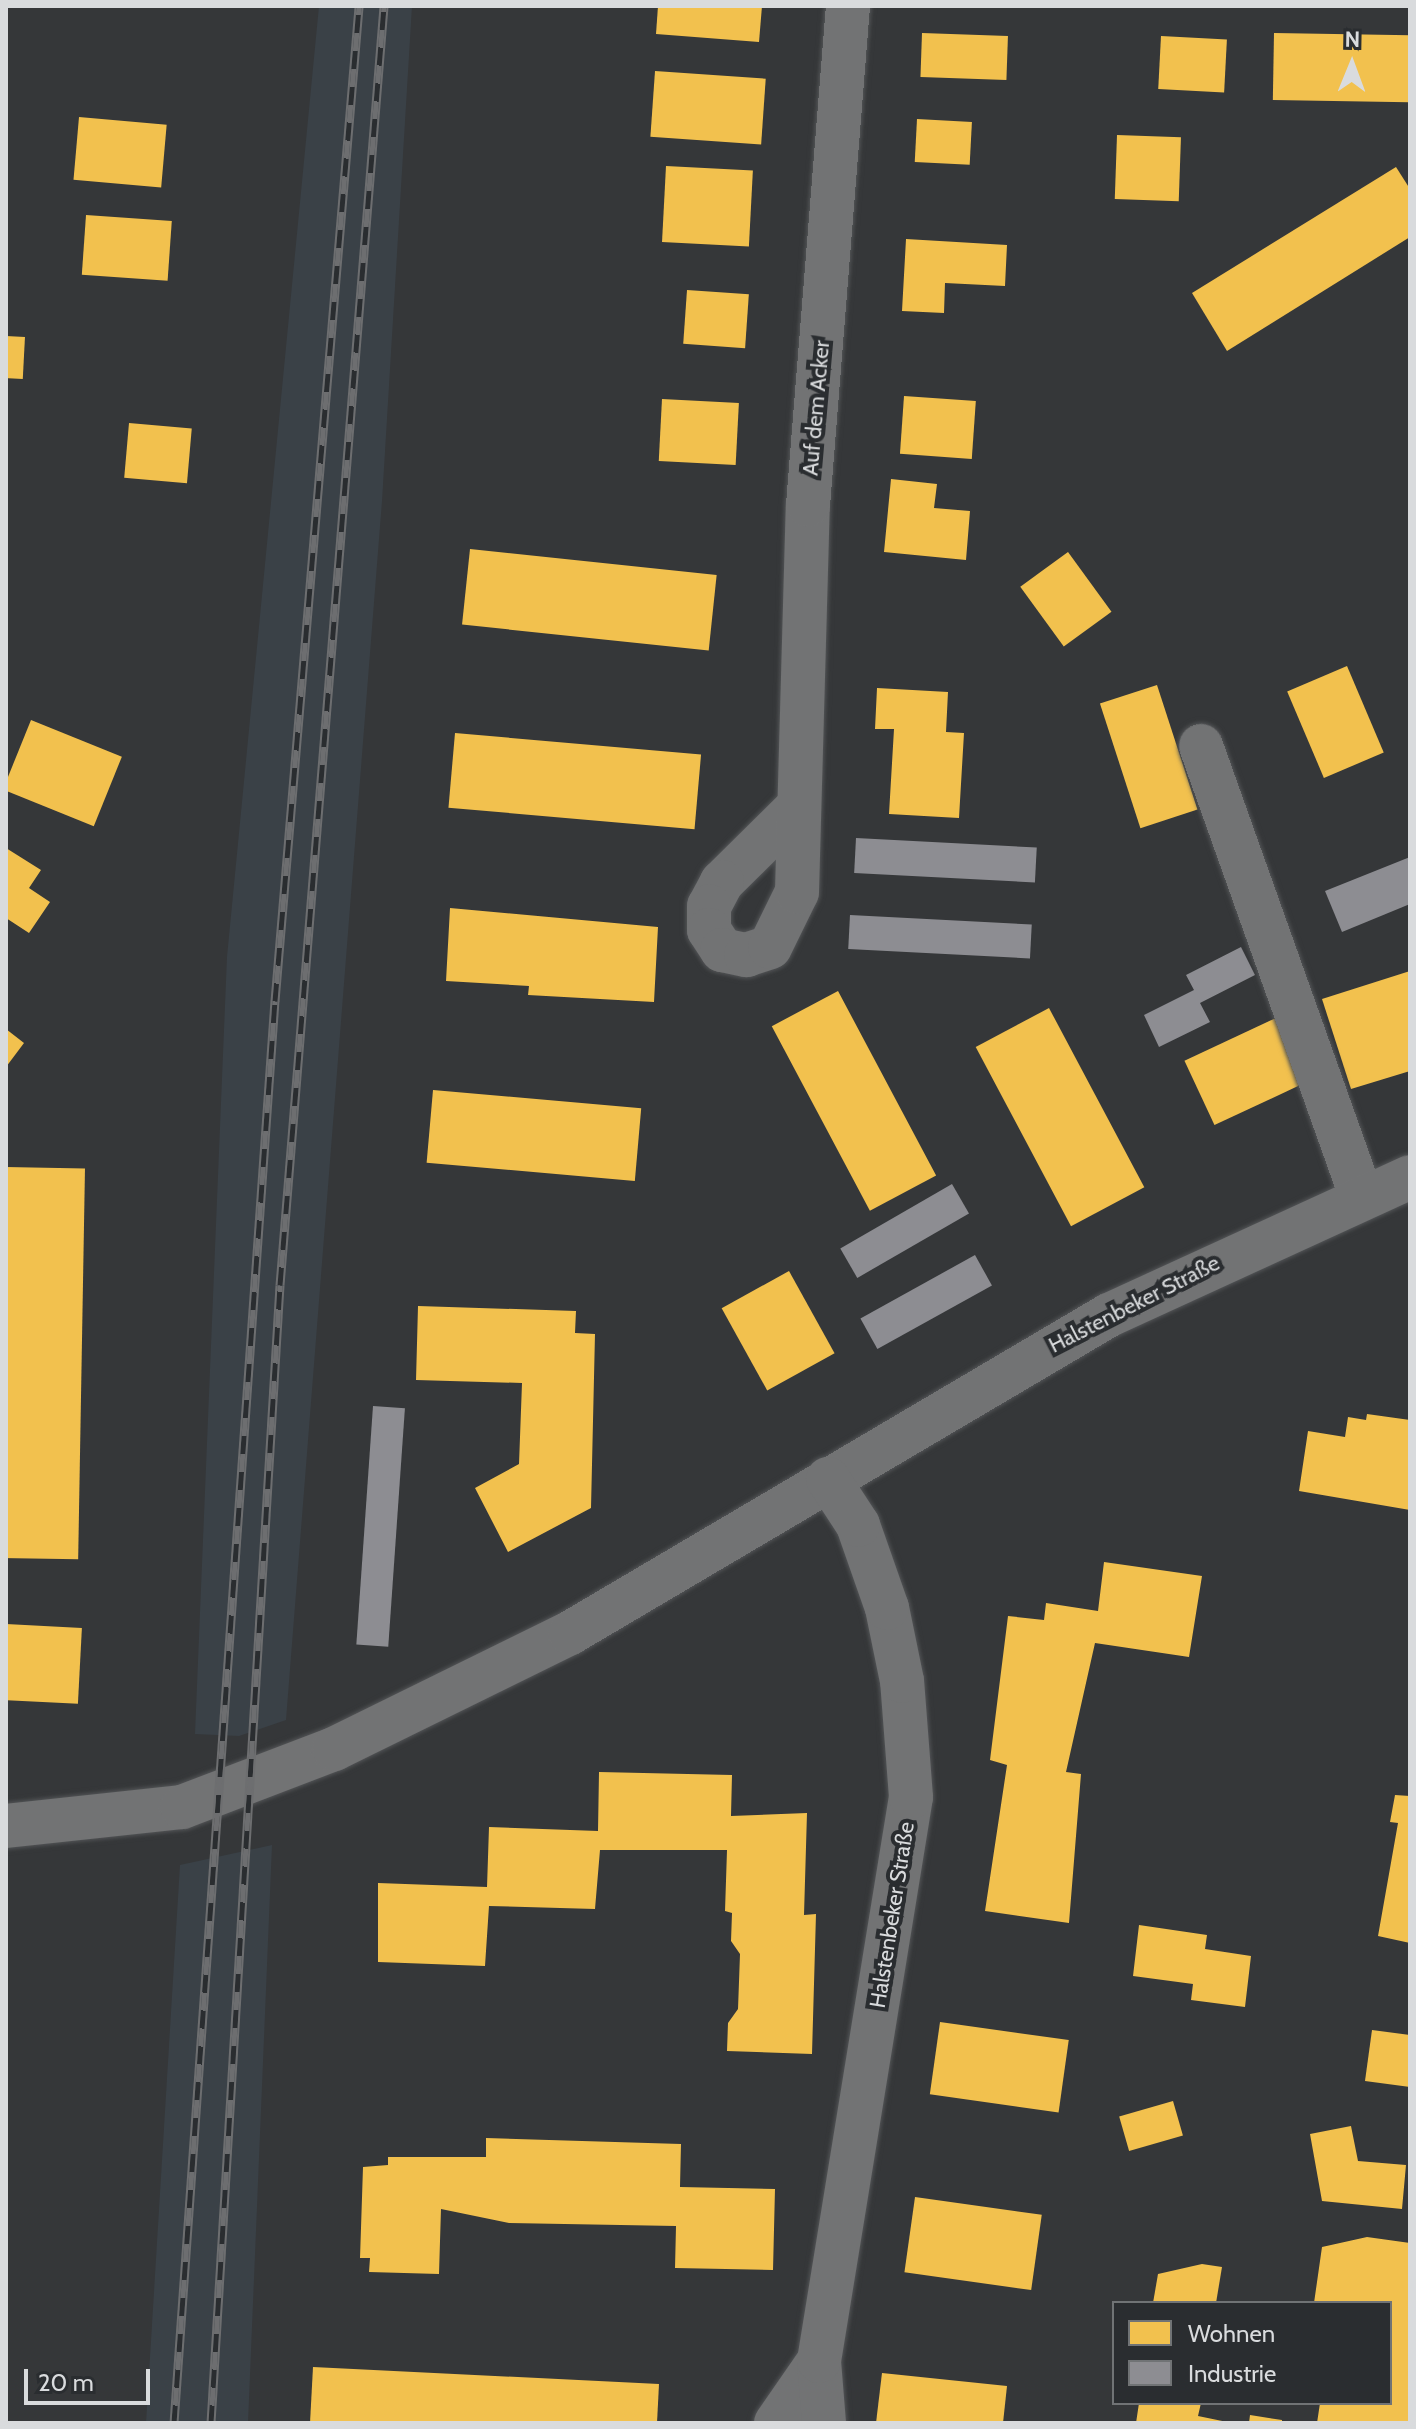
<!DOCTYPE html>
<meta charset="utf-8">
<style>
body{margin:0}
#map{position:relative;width:1416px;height:2429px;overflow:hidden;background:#353739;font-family:Cabin,sans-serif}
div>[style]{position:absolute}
.built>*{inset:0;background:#3a4147}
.homes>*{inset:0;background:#f2c14e;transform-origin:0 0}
.industry>*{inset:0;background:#8d8d92;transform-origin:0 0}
.roads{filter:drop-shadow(0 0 2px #525456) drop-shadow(0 0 2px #525456)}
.minor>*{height:44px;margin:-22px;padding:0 22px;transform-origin:22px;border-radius:22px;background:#727374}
.rail>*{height:9px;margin-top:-4.5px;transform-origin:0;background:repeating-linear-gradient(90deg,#2a2d30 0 18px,#6d6e70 0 36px);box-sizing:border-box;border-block:2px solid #6d6e70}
span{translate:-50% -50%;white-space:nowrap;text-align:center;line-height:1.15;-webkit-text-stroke:8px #2a2d30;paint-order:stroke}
.street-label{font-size:22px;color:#d9dbdd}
.frame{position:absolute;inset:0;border:8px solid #d9dbdd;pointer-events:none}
.legend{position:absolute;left:1112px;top:2301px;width:280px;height:104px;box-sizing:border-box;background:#2a2d30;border:2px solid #707375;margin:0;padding:10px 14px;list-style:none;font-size:24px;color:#d9dbdd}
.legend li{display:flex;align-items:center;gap:16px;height:40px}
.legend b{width:40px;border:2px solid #707375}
.north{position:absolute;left:1312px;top:24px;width:80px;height:80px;-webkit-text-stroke:6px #2a2d30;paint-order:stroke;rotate:1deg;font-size:22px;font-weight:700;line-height:32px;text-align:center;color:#d9dbdd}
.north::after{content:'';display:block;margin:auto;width:28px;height:36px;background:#d9dbdd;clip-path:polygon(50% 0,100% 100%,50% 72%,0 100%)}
.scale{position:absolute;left:24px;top:2369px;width:126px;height:36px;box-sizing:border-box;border:4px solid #d9dbdd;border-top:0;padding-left:10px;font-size:24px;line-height:28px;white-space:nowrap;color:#d9dbdd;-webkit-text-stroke:6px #2a2d30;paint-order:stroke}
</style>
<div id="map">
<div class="built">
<i style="clip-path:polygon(319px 6px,412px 6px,382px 501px,286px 1720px,239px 1736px,195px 1734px,227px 957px)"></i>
<i style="clip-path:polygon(272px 1845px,248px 2423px,146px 2423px,180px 1865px)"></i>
</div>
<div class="homes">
<i style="clip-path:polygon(658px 6px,762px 6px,759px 42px,656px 34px)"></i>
<i style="left:922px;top:33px;width:86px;height:44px;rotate:2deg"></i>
<i style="left:1274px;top:33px;width:136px;height:67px;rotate:1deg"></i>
<i style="left:1161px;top:36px;width:66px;height:53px;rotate:3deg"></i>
<i style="left:655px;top:71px;width:111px;height:66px;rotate:4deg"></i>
<i style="left:79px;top:117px;width:88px;height:63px;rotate:5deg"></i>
<i style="left:917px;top:119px;width:55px;height:43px;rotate:3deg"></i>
<i style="left:1117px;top:135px;width:64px;height:64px;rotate:2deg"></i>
<i style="left:666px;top:166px;width:87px;height:76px;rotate:3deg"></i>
<i style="clip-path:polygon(1396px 167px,1410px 189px,1410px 237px,1227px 351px,1192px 293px)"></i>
<i style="left:86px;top:215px;width:86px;height:60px;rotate:4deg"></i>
<i style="clip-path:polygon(906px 239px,1007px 245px,1005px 286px,945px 283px,944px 313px,902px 311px)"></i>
<i style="left:687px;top:290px;width:62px;height:54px;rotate:4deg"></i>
<i style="left:6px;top:336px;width:19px;height:42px;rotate:3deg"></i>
<i style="left:904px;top:396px;width:72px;height:58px;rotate:4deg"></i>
<i style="left:662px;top:399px;width:77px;height:62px;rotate:3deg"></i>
<i style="left:129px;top:423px;width:63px;height:55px;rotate:5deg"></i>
<i style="clip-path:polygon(891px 479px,937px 484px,934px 508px,970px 511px,966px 560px,884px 552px)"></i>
<i style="left:470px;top:549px;width:248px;height:76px;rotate:6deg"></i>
<i style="left:1068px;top:552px;width:74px;height:59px;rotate:54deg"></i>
<i style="left:1347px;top:666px;width:94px;height:65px;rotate:67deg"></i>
<i style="left:1157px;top:685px;width:131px;height:60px;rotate:72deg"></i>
<i style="clip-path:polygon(877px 688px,948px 692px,946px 732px,964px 733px,959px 818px,889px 814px,894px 729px,875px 729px)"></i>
<i style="left:31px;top:720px;width:98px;height:75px;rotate:22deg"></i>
<i style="left:455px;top:733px;width:247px;height:75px;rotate:5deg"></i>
<i style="clip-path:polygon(6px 848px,41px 870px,29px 888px,50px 902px,29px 933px,6px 918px)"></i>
<i style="clip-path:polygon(450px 908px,658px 927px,654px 1002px,528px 995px,529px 986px,446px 981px)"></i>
<i style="clip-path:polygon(1410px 971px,1410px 1071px,1351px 1089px,1322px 999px)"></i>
<i style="left:838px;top:991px;width:209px;height:75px;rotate:62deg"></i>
<i style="left:1049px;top:1008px;width:203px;height:83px;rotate:62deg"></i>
<i style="left:1276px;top:1018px;width:71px;height:101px;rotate:65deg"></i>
<i style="clip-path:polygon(6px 1029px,24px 1043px,6px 1067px)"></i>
<i style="left:433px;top:1090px;width:209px;height:73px;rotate:5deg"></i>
<i style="left:6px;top:1167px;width:79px;height:391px;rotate:1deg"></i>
<i style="left:789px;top:1271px;width:94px;height:77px;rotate:61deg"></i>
<i style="clip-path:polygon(418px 1306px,576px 1311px,575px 1333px,595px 1334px,591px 1508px,508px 1552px,475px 1488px,519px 1464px,522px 1383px,416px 1380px)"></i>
<i style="clip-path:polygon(1367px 1414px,1410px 1420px,1410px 1510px,1299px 1491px,1308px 1431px,1345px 1437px,1348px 1417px,1366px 1420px)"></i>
<i style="clip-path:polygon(1104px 1562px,1202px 1576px,1189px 1657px,1095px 1643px,1066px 1772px,1081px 1774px,1069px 1923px,985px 1911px,1007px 1765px,990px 1760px,1008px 1616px,1044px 1620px,1046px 1603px,1098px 1611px)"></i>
<i style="left:6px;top:1624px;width:76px;height:76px;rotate:3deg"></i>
<i style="clip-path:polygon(599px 1772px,732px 1775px,731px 1816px,807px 1813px,804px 1915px,816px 1914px,812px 2054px,727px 2051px,728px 2023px,738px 2009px,740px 1954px,731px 1941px,732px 1913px,725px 1911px,727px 1850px,600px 1850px,595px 1909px,489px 1906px,485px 1966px,378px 1962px,378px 1883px,487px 1887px,489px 1827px,598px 1831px)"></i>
<i style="clip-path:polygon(1395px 1795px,1410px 1796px,1410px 1943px,1378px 1936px,1398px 1823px,1390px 1822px)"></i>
<i style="clip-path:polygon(1139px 1925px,1207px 1935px,1205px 1949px,1251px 1956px,1245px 2007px,1191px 2000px,1193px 1984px,1133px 1976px)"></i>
<i style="left:940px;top:2022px;width:130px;height:73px;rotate:8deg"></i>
<i style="clip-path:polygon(1372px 2030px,1410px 2035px,1410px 2087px,1365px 2081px)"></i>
<i style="left:1173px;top:2101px;width:36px;height:56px;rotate:74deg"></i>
<i style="clip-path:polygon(1351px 2126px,1358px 2161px,1406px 2165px,1402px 2209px,1322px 2201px,1310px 2134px)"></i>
<i style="clip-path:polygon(486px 2138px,681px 2144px,680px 2187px,775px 2189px,773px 2270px,675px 2268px,676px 2226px,509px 2223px,441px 2209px,439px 2274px,369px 2272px,370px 2258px,360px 2258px,363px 2167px,388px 2165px,388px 2157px,486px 2157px)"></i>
<i style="left:915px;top:2197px;width:128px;height:76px;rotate:8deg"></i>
<i style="clip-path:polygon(1367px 2237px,1410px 2243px,1410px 2423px,1317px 2423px,1320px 2403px,1390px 2403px,1390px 2303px,1314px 2303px,1322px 2247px)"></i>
<i style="clip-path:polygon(1202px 2264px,1222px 2267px,1216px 2303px,1153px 2303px,1158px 2274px)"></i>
<i style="clip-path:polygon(313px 2367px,659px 2384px,657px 2423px,310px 2423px)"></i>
<i style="clip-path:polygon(882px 2373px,1007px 2386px,1003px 2423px,876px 2423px)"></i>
<i style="clip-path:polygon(1139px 2403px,1201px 2403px,1198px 2416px,1232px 2423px,1136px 2423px)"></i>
<i style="clip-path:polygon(1250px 2415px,1282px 2420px,1282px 2423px,1249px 2423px)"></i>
</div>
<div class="industry">
<i style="left:856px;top:838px;width:181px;height:35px;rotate:3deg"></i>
<i style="clip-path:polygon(1410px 857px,1410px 904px,1342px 932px,1325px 891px)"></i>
<i style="left:850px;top:915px;width:182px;height:34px;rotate:3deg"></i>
<i style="clip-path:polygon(1241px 947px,1255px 975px,1200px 1003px,1210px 1022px,1159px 1047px,1144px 1015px,1194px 990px,1186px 975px)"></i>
<i style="left:952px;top:1184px;width:34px;height:129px;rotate:60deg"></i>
<i style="left:975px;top:1255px;width:35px;height:131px;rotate:61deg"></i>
<i style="left:373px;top:1406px;width:32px;height:239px;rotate:4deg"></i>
</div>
<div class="roads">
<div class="minor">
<i style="left:1201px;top:746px;width:478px;rotate:70.4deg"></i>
<i style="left:795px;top:810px;width:103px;rotate:135.4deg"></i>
<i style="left:722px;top:882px;width:27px;rotate:118deg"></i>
<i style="left:709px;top:906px;width:24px;rotate:90deg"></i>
<i style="left:709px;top:930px;width:24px;rotate:57deg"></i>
<i style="left:722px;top:950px;width:25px;rotate:12deg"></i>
<i style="left:746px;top:955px;width:25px;rotate:-18deg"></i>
<i style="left:770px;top:947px;width:61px;rotate:-63.9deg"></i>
<i style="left:797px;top:892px;width:387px;rotate:-88.4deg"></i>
<i style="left:808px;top:505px;width:501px;rotate:-85.42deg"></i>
<i style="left:6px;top:1826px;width:177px;rotate:-6.2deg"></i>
<i style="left:182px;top:1807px;width:163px;rotate:-20.9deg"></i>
<i style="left:334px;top:1749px;width:263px;rotate:-26.2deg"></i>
<i style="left:570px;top:1633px;width:626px;rotate:-30.54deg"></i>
<i style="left:1109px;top:1315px;width:331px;rotate:-24.6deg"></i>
<i style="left:776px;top:2423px;width:75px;rotate:-55.3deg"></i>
<i style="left:824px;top:2423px;width:62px;rotate:-94.6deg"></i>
<i style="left:819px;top:2361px;width:571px;rotate:-80.74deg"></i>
<i style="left:911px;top:1797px;width:116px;rotate:-94.4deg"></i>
<i style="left:902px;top:1681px;width:75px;rotate:-101.6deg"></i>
<i style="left:887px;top:1608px;width:88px;rotate:-109.3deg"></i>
<i style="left:858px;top:1525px;width:55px;rotate:-123.1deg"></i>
</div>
</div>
<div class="rail">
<i style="left:174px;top:2423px;width:1426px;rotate:-85.94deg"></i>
<i style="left:275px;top:1001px;width:999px;rotate:-85.17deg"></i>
<i style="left:211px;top:2423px;width:1140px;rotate:-86.53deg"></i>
<i style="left:280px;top:1285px;width:1283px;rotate:-85.35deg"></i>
</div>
<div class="street-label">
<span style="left:816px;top:408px;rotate:-85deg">Auf dem Acker</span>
<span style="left:1134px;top:1304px;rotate:-27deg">Halstenbeker Straße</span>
<span style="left:892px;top:1915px;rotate:-81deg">Halstenbeker Straße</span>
</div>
<div class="frame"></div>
<ul class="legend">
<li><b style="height:22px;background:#f2c14e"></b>Wohnen</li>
<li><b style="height:22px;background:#8d8d92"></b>Industrie</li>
</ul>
<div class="north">N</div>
<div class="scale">20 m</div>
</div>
